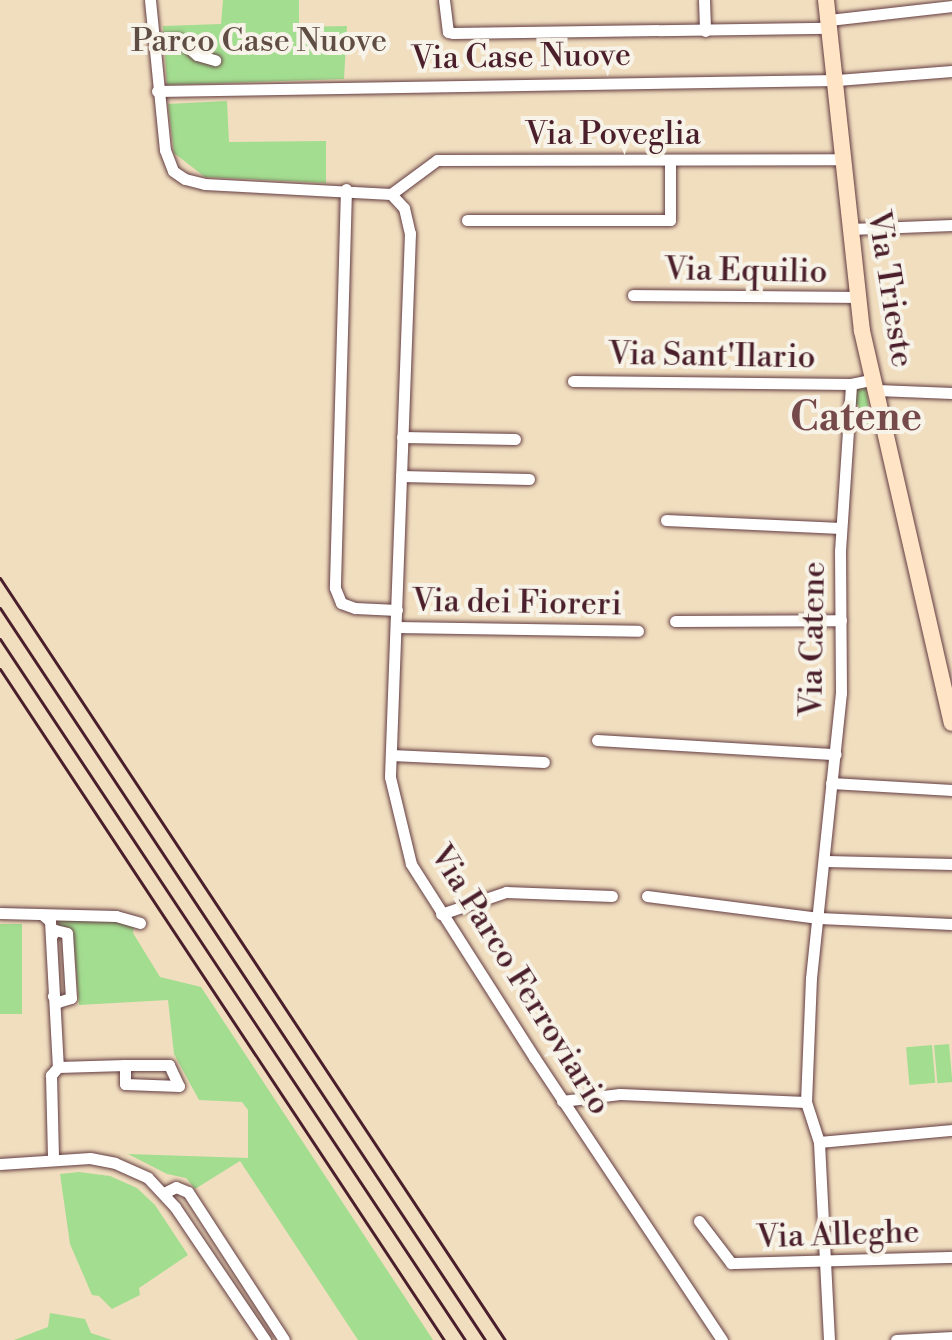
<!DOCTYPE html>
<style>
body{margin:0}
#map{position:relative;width:952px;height:1340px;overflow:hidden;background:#f1debf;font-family:"Libre Bodoni",serif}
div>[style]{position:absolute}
.green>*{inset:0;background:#a3dd90;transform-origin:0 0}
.roads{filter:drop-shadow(0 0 2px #633c41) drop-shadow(0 0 2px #633c41)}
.street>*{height:11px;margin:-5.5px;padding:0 5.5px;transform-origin:5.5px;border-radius:5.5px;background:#fff}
.secondary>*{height:16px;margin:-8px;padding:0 8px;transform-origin:8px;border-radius:8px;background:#ffe4c6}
.rail>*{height:3px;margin:-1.5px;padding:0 1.5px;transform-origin:1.5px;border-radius:1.5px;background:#4a1f2b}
span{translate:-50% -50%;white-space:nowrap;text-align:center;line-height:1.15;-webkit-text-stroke:8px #f7f3e8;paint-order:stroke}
.park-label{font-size:32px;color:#604e44}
.street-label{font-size:32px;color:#4a1f2b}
.district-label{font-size:40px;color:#764a4a;font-weight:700}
</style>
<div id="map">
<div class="green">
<i style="clip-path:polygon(223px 0,299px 0,299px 27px,347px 26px,344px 79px,167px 85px,163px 26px,221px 24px)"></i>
<i style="clip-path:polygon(227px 101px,229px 142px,326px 141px,326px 183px,205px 177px,174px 153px,168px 104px)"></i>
<i style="clip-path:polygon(859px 386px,866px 387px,871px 424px,850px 423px,850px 415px,858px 419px,859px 406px,851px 401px,851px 393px)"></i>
<i style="clip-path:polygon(57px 919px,118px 919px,134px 924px,133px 933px,160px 977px,201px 987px,433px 1340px,358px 1340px,240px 1161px,195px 1189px,186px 1178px,167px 1174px,128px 1154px,248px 1158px,248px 1110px,242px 1102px,199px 1100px,174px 1054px,168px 1000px,79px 1005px,73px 930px,59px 927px)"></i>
<i style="left:0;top:924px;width:22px;height:90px"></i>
<i style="left:949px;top:1044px;width:38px;height:15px;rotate:85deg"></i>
<i style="left:932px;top:1045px;width:38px;height:26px;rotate:85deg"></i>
<i style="clip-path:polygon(79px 1172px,110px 1176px,137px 1188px,155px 1205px,188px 1255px,139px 1288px,140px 1295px,112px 1309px,99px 1296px,92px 1295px,70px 1244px,60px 1174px)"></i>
<i style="clip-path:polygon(50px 1313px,85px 1319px,91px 1333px,112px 1340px,14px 1340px,48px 1327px)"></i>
</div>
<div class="roads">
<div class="street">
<i style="left:150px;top:0;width:151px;rotate:84.3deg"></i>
<i style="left:165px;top:150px;width:22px;rotate:69deg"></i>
<i style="left:173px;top:171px;width:14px;rotate:34deg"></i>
<i style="left:185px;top:179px;width:21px;rotate:14deg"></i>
<i style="left:205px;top:184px;width:186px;rotate:3.1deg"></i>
<i style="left:391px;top:194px;width:19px;rotate:47deg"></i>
<i style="left:404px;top:208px;width:26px;rotate:77deg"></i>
<i style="left:410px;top:233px;width:544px;rotate:92.11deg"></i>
<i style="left:390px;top:777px;width:89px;rotate:76.4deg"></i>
<i style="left:411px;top:864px;width:229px;rotate:57.5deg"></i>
<i style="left:534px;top:1057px;width:340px;rotate:56.4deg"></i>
<i style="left:444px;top:0;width:32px;rotate:83deg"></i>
<i style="left:448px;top:32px;width:5px;rotate:11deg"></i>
<i style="left:453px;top:33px;width:377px;rotate:-0.8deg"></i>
<i style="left:704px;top:0;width:31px;rotate:88deg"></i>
<i style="left:829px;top:20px;width:124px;rotate:-6.5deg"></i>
<i style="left:154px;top:40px;width:24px;rotate:-2deg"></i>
<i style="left:178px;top:39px;width:25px;rotate:40deg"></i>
<i style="left:197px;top:55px;width:19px;rotate:16deg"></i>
<i style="left:157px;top:91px;width:680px;rotate:-0.93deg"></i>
<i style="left:837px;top:80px;width:115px;rotate:-4.5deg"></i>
<i style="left:346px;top:189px;width:399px;rotate:91.6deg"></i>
<i style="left:335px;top:588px;width:16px;rotate:68deg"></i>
<i style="left:341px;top:603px;width:15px;rotate:20deg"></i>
<i style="left:355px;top:608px;width:42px;rotate:2.7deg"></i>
<i style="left:391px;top:194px;width:57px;rotate:-36.5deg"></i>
<i style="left:437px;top:160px;width:408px;rotate:-0.1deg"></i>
<i style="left:467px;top:220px;width:203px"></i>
<i style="left:670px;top:220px;width:60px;rotate:-90deg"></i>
<i style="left:850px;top:229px;width:102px;rotate:-2.2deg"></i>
<i style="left:633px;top:295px;width:224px;rotate:0.5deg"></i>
<i style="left:573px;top:381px;width:278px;rotate:0.6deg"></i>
<i style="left:851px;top:384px;width:24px;rotate:-12deg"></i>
<i style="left:877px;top:390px;width:75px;rotate:2.3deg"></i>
<i style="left:402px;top:437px;width:113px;rotate:1deg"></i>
<i style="left:401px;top:476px;width:128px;rotate:1.3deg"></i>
<i style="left:666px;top:520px;width:175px;rotate:2.6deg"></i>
<i style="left:675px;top:621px;width:166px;rotate:-0.3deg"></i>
<i style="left:396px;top:627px;width:242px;rotate:0.9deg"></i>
<i style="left:597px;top:740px;width:239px;rotate:3.4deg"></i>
<i style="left:391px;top:755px;width:153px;rotate:2.6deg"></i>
<i style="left:831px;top:783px;width:121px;rotate:3.3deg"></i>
<i style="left:826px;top:861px;width:126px;rotate:1.4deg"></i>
<i style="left:647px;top:896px;width:173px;rotate:7.3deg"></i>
<i style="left:819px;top:918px;width:133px;rotate:2.6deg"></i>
<i style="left:0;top:913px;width:116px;rotate:1.5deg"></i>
<i style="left:116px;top:916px;width:25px;rotate:16deg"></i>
<i style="left:441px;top:914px;width:69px;rotate:-18.7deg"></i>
<i style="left:506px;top:892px;width:106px;rotate:2.2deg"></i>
<i style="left:43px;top:915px;width:9px;rotate:41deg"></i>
<i style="left:50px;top:921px;width:146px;rotate:86.9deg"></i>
<i style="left:58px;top:1067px;width:11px;rotate:131deg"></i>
<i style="left:51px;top:1075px;width:84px;rotate:88.6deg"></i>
<i style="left:51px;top:937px;width:8px;rotate:-60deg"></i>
<i style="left:55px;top:930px;width:12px;rotate:14deg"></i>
<i style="left:67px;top:933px;width:65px;rotate:86.5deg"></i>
<i style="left:71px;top:998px;width:14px;rotate:163deg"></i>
<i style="left:58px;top:1002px;width:8px;rotate:-130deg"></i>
<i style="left:58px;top:1067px;width:67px;rotate:-1.7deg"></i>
<i style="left:125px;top:1065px;width:44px"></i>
<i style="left:169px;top:1065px;width:23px;rotate:65deg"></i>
<i style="left:179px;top:1086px;width:54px;rotate:-177.9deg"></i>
<i style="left:125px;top:1084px;width:19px;rotate:-90deg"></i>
<i style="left:562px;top:1101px;width:58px;rotate:-6.9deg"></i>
<i style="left:620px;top:1094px;width:186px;rotate:2.5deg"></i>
<i style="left:819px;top:1142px;width:134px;rotate:-5.2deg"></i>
<i style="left:0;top:1164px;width:90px;rotate:-3.8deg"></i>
<i style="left:90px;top:1158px;width:25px;rotate:11deg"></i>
<i style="left:115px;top:1163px;width:36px;rotate:24deg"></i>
<i style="left:148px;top:1178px;width:40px;rotate:47deg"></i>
<i style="left:175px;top:1207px;width:161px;rotate:55.9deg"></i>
<i style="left:164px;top:1193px;width:13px;rotate:-27deg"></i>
<i style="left:176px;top:1187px;width:13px;rotate:23deg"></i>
<i style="left:188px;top:1192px;width:176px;rotate:57deg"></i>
<i style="left:699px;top:1221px;width:53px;rotate:52.7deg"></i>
<i style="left:731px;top:1263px;width:221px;rotate:-1.6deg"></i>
<i style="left:829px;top:1340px;width:198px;rotate:-92.9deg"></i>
<i style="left:819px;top:1142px;width:42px;rotate:-108deg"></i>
<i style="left:806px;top:1102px;width:124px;rotate:-87.7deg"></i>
<i style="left:811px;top:978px;width:287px;rotate:-84deg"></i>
<i style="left:841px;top:693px;width:142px;rotate:-90.4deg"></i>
<i style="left:840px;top:551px;width:167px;rotate:-86.2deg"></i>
<i style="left:896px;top:1340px;width:56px;rotate:-3.1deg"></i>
</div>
<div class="secondary">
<i style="left:826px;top:0;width:333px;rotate:83.8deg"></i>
<i style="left:862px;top:331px;width:402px;rotate:77.1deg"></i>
</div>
</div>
<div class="rail">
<i style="left:0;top:578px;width:914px;rotate:56.47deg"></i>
<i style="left:0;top:608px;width:878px;rotate:56.47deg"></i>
<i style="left:0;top:639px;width:841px;rotate:56.44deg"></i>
<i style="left:0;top:669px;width:805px;rotate:56.51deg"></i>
</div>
<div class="park-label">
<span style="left:259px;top:41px">Parco Case Nuove</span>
</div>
<div class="street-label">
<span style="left:521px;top:57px;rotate:-1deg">Via Case Nuove</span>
<span style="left:613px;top:134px">Via Poveglia</span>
<span style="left:746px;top:271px;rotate:1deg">Via Equilio</span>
<span style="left:890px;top:289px;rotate:81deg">Via Trieste</span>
<span style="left:712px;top:356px;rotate:1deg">Via Sant'Ilario</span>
<span style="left:517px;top:603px;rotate:1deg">Via dei Fioreri</span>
<span style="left:813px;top:639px;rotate:-89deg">Via Catene</span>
<span style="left:520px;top:980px;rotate:58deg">Via Parco Ferroviario</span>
<span style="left:838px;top:1235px;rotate:-2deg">Via Alleghe</span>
</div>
<div class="district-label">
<span style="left:856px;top:418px">Catene</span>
</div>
</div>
